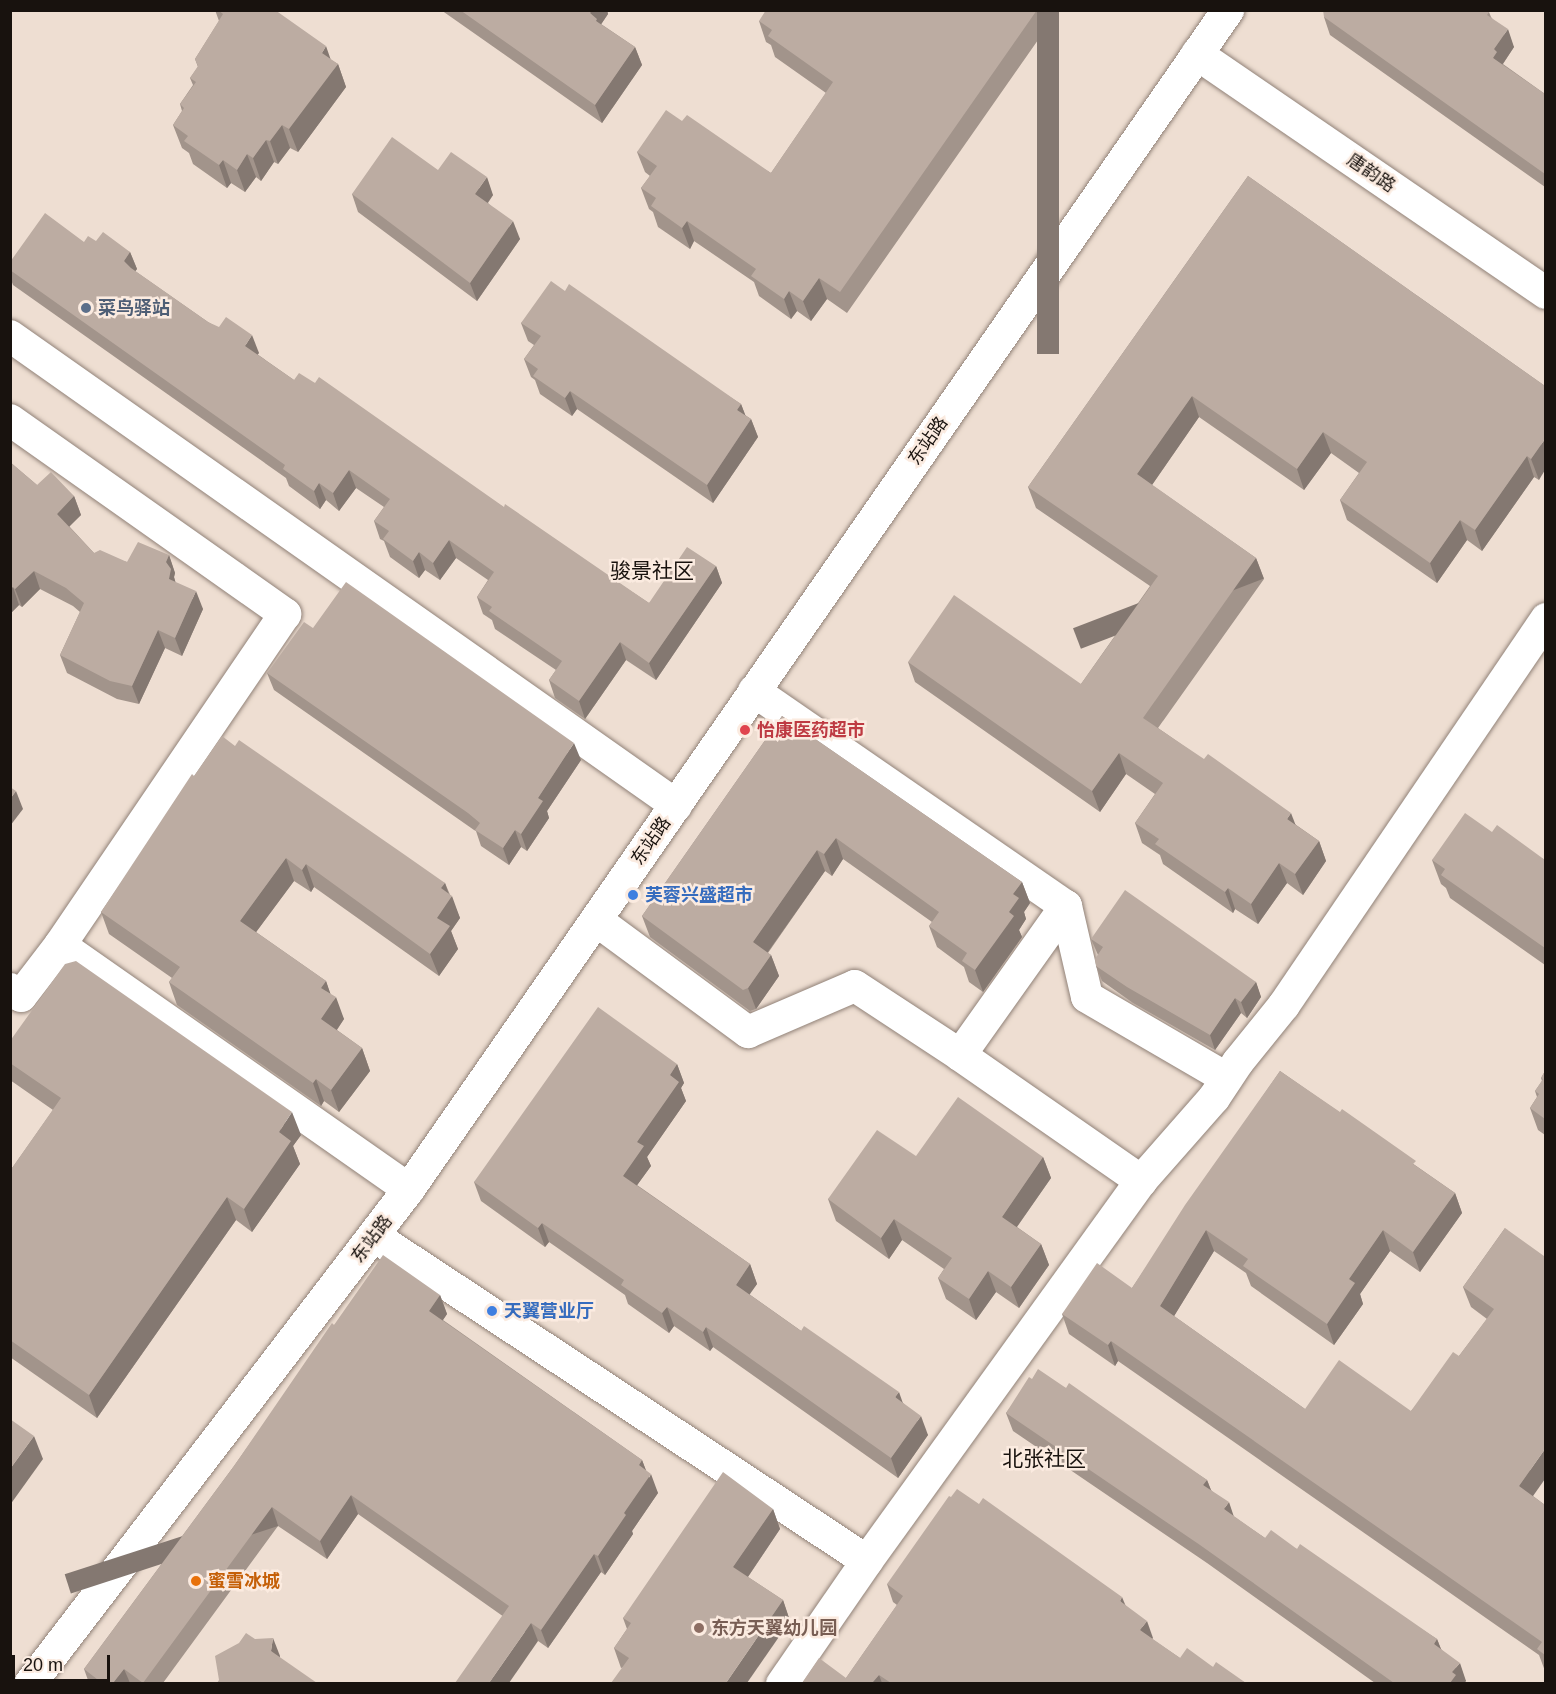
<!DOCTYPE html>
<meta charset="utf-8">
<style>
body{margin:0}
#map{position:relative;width:1556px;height:1694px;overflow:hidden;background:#eeded2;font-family:Helvetica,"Noto Sans SC",sans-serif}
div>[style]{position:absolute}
.roads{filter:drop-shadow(0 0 2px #918278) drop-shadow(0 0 2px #918278)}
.minor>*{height:32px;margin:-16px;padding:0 16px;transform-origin:16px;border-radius:16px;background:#fff}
.wall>*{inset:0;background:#a2948b}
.shaded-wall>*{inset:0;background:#847871;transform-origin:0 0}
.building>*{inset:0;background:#bcaca2}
.dots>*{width:16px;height:16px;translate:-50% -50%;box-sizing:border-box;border:3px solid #fbebe0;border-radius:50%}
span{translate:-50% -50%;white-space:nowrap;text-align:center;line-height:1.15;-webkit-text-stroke:5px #fbebe0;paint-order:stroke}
.street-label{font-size:18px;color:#18120e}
.service-label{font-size:18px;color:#4e5e75;font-weight:700}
.left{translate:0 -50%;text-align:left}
.health-label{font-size:18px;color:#be3a42;font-weight:700}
.shop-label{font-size:18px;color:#366cbe;font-weight:700}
.food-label{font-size:18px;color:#c56008;font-weight:700}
.education-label{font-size:18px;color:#785e54;font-weight:700}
.quarter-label{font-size:21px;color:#18120e}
.frame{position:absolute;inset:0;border:12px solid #18120e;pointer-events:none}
.scale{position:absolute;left:12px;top:1655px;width:98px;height:27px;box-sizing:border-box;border:3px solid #18120e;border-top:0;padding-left:8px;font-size:18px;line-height:21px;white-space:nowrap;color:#18120e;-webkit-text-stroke:4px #fbebe0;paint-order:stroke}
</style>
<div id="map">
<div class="roads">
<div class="minor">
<i style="left:1197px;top:54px;width:423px;rotate:34.4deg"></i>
<i style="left:10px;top:336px;width:815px;rotate:35.15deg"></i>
<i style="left:10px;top:420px;width:337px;rotate:35.2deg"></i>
<i style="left:285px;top:614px;width:400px;rotate:124.2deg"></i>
<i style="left:754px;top:691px;width:379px;rotate:34.6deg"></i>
<i style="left:1066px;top:906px;width:183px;rotate:125.4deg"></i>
<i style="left:960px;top:1055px;width:221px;rotate:34.8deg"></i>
<i style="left:1066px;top:906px;width:93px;rotate:77deg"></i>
<i style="left:1087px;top:997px;width:161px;rotate:30.2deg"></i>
<i style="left:596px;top:920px;width:189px;rotate:36.4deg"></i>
<i style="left:748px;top:1032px;width:116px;rotate:-23.3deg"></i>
<i style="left:855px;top:986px;width:126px;rotate:33.3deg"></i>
<i style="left:10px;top:989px;width:13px;rotate:32deg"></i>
<i style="left:21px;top:996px;width:64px;rotate:-52.6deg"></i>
<i style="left:60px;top:945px;width:426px;rotate:35deg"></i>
<i style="left:374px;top:1236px;width:590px;rotate:33.39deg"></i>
<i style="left:867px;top:1561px;width:150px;rotate:124.6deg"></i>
<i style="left:867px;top:1561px;width:468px;rotate:-54.2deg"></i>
<i style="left:1141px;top:1181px;width:111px;rotate:-48.7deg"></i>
<i style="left:1214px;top:1098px;width:43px;rotate:-56.3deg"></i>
<i style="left:1238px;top:1062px;width:73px;rotate:-51.1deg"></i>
<i style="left:1284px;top:1005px;width:467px;rotate:-55.8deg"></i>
<i style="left:30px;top:1684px;width:623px;rotate:-52.56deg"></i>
<i style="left:409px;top:1189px;width:1436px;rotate:-55.21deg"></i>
</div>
</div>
<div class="wall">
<i style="clip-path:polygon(215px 10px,275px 10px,331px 60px,338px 64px,346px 87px,298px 152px,290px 148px,278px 164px,274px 162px,261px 181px,256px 177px,245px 192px,231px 183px,227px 188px,193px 164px,189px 153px,182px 148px,173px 125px,182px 111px,180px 104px,193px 85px,190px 78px,198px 67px,195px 59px,219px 21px)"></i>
<i style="clip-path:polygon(441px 10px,607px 10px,608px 14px,601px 24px,635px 47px,642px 65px,602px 123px)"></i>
<i style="clip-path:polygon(1059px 10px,847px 313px,827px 299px,811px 321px,797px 311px,791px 319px,759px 296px,754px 282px,694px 241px,690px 249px,658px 227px,653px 212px,649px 209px,641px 188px,650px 176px,645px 172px,637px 152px,682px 121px,771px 173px,826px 93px,775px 57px,771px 45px,766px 42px,759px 21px)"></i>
<i style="clip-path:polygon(1489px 12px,1491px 17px,1514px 47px,1503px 64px,1545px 94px,1545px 187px,1330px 35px,1324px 17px)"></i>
<i style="clip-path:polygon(438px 170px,493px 195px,488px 203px,520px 239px,477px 301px,358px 212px,352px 194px)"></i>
<i style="clip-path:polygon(1248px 176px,1545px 386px,1539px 480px,1534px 477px,1482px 551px,1467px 540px,1437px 583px,1347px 520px,1340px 500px,1359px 473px,1331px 453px,1304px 490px,1199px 417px,1152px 485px,1256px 558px,1264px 579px,1158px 728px,1319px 841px,1326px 861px,1303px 895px,1287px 883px,1258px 924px,1235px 909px,1233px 913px,1163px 864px,1160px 855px,1142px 843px,1135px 823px,1155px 794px,1126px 774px,1100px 812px,915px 682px,908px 662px,1081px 684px,1150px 586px,1036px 508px,1028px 487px)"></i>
<i style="clip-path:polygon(96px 241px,130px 252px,137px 269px,135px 271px,208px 322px,259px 353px,257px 354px,294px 380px,315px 383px,649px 603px,716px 566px,722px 583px,656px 680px,626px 660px,585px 719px,555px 698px,549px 680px,556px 670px,495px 629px,492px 620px,483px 614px,477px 597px,488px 580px,456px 558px,440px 580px,425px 570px,419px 578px,390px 557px,384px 541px,380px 539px,374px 521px,384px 507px,356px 488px,339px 511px,326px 500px,320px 509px,289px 486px,286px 478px,13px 285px,10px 277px,10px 262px,84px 242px)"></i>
<i style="clip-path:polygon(565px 291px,741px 404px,745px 415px,751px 419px,758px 437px,713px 503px,577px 409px,572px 416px,540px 394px,535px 380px,531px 377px,524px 359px,534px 345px,528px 341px,521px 323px)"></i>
<i style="clip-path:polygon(10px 462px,37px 485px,74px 496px,81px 515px,69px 526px,94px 553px,127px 562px,169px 555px,175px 573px,174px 577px,175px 582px,203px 609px,182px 656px,165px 648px,139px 704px,117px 699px,67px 673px,60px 655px,80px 612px,73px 606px,40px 589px,22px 607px,19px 605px,10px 614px)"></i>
<i style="clip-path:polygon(313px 628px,581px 760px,547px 811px,549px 818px,527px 851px,521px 847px,509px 865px,481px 846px,476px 831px,474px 830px,274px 690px,267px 673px)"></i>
<i style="clip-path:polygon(782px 716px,1022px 882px,1030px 903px,1024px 912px,1026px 919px,1019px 930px,1022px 937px,983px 992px,969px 982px,964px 967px,937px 947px,929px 926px,932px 922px,843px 859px,832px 876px,825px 871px,768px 953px,771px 955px,779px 976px,756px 1009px,750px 1011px,650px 937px,642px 916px)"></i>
<i style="clip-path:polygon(194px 776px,445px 883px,460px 918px,451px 931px,458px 949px,439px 976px,314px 887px,311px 892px,294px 881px,256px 932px,326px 981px,330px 994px,344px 1019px,337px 1030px,362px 1048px,370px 1071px,339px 1112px,324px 1101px,321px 1106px,177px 1005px,169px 982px,172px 978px,109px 934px,101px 912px)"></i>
<i style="clip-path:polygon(1492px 832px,1545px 860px,1545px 965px,1450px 898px,1446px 888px,1441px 884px,1432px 860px)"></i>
<i style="clip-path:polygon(1091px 939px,1256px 982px,1261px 997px,1247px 1018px,1241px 1013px,1215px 1050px,1133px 1003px,1102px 981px,1096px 966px,1098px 955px)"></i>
<i style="clip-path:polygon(10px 1041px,301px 1135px,293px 1146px,300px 1164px,252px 1232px,236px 1220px,97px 1418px,10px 1357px,10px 1171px,53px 1110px,10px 1080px)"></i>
<i style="clip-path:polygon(677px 1064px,684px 1083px,681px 1088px,686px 1101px,647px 1157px,651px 1166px,637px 1185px,750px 1264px,757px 1284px,749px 1294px,903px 1403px,928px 1435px,898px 1478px,713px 1347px,710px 1351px,674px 1326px,669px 1333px,628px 1304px,625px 1295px,549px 1242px,545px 1247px,481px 1201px,474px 1182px)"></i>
<i style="clip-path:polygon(1280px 1071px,1455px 1193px,1462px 1213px,1420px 1272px,1390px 1251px,1360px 1294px,1363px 1304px,1334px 1345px,1251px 1286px,1246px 1273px,1214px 1251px,1174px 1316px,1305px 1409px,1411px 1411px,1459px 1356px,1487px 1319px,1471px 1307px,1463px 1287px,1505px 1228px,1533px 1496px,1545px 1505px,1545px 1671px,1539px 1655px,1118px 1361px,1115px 1366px,1069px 1334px,1062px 1314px,1132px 1288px)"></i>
<i style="clip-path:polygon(1545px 1071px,1545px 1135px,1538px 1130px,1530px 1108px,1537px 1097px,1535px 1091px,1542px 1081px,1541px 1078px)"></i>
<i style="clip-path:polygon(916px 1156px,1043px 1157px,1051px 1178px,1017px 1227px,1041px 1244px,1049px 1265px,1019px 1308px,996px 1292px,976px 1320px,946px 1299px,938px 1278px,944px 1269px,902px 1240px,889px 1259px,836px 1221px,828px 1199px)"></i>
<i style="clip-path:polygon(440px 1295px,447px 1314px,443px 1320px,642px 1460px,646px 1471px,658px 1493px,632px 1531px,633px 1534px,605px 1575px,601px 1572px,548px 1648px,358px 1514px,327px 1559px,278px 1526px,163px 1683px,89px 1683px,84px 1669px,234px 1466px,334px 1325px)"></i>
<i style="clip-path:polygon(1032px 1379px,1066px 1388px,1207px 1480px,1211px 1490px,1233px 1516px,1265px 1538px,1297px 1549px,1437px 1639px,1441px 1649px,1466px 1681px,1464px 1683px,1375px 1683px,1207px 1563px,1013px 1431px,1006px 1413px)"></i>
<i style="clip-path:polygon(773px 1509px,780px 1529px,748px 1577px,783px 1600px,790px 1621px,621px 1668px,614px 1648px,627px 1629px,623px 1618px)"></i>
<i style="clip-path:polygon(887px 1584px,1125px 1605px,1152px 1639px,1180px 1658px,1213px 1667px,1246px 1683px,802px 1683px,846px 1678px,897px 1605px,893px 1602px)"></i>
</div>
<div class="shaded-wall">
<i style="clip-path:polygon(592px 10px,607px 10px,608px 14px,600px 26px,590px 13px)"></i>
<i style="left:1037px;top:10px;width:22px;height:344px"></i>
<i style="clip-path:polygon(1508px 29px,1514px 47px,1502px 65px,1493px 58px,1494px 49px)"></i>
<i style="clip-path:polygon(326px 46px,334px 69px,338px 64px,346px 87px,298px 152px,289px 129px,322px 53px)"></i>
<i style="clip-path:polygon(635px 47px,642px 65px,602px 123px,595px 105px)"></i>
<i style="clip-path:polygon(282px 125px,290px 148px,278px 164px,270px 141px)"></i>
<i style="clip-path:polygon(266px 140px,274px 162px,261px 181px,253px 158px)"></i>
<i style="clip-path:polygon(247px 154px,256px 177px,245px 192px,237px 170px)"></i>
<i style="clip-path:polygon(223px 160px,231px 183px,227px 188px,219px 165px)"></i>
<i style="clip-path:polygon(487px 177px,493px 195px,481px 212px,475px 194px)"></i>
<i style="clip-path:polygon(513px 221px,520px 239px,477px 301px,470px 283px)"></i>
<i style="clip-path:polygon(687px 221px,694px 241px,690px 249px,682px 228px)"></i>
<i style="clip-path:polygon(130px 252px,137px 269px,130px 278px,124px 261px)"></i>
<i style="clip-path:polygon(819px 278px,827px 299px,811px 321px,803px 301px)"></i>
<i style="clip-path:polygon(789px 291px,797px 311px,791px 319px,784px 299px)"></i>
<i style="clip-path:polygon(252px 335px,259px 353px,251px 363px,245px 346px)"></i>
<i style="clip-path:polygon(570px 391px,577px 409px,572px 416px,565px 398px)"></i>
<i style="clip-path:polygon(1192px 396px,1199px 417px,1145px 495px,1137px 474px)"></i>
<i style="clip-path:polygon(741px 404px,748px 422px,737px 410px)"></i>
<i style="clip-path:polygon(751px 419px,758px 437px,713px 503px,707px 485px)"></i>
<i style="clip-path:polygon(1323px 432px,1331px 453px,1304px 490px,1297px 469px)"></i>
<i style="clip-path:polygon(1545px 439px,1545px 470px,1539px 480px,1531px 459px)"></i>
<i style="clip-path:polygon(1527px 456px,1534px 477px,1482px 551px,1475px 530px)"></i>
<i style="clip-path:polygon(349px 470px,356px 488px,339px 511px,333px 493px)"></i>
<i style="clip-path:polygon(319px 483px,326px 500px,320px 509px,314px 491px)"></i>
<i style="clip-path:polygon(74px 496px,81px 515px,64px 532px,57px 514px)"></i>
<i style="clip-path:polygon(1460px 520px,1467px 540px,1437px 583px,1430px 563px)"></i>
<i style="clip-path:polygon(449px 540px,456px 558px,440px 580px,433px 563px)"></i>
<i style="clip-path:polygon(419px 552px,425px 570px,419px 578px,413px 561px)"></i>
<i style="clip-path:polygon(169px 555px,175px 573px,174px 577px,177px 587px,169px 579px,166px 562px)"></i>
<i style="left:1256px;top:558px;width:22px;height:196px;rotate:69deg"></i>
<i style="clip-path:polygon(716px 566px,722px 583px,656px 680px,649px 663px)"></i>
<i style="clip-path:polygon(34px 571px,40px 589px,22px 607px,15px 589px)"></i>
<i style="clip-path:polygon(13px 587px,19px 605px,10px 614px,10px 589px)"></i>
<i style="clip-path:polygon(196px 591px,203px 609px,182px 656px,175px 638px)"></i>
<i style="clip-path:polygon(158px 630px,165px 648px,139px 704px,132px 686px)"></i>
<i style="clip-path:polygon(620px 642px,626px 660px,585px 719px,579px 701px)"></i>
<i style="clip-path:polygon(574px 743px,581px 760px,547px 811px,549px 818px,527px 851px,521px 834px,538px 798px)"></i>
<i style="clip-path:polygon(1119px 753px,1126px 774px,1100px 812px,1092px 791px)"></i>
<i style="clip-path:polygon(16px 791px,23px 809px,10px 826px,10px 799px)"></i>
<i style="clip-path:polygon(1291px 813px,1299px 834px,1287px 819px)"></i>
<i style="clip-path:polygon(515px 830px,521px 847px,509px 865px,503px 848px)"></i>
<i style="clip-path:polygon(836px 838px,843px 859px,832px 876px,824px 854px)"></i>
<i style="clip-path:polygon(1319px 841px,1326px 861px,1303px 895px,1295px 874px)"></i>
<i style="clip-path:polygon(817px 850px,825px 871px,760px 963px,753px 942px)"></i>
<i style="clip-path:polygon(286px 858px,294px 881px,248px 943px,240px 921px)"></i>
<i style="clip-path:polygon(1279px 863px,1287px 883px,1258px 924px,1251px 904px)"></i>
<i style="clip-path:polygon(306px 864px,314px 887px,311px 892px,302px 870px)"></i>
<i style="clip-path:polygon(1022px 882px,1030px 903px,1024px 912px,1026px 919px,1019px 930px,1022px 937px,983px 992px,975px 970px,1009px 912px,1013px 894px)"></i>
<i style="clip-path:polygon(445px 883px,450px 898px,452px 896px,460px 918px,451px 931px,458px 949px,439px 976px,430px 954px,441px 888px)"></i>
<i style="clip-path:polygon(1228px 888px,1235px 909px,1233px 913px,1225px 892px)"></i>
<i style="clip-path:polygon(771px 955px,779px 976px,756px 1009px,748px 988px)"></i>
<i style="clip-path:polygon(326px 981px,333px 1001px,336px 997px,344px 1019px,329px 1041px,321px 1019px,321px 988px)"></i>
<i style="clip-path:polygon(1256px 982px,1261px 997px,1247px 1018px,1241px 1002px)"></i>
<i style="clip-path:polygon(1235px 998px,1241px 1013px,1215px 1050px,1210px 1035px)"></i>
<i style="clip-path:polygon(362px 1048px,370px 1071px,339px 1112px,331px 1090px)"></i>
<i style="clip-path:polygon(677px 1064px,684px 1083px,681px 1088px,686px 1101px,647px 1157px,651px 1166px,630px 1195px,623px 1176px,637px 1142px,670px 1075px)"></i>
<i style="clip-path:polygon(316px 1079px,324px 1101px,321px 1106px,313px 1083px)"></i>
<i style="clip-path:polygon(292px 1112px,301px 1135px,293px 1146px,300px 1164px,252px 1232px,244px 1209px,279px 1132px)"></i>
<i style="clip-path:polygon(1043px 1157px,1051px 1178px,1009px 1238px,1002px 1217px)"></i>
<i style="clip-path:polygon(1455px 1193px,1462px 1213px,1420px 1272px,1413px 1252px)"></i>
<i style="clip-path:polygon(227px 1197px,236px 1220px,97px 1418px,89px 1395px)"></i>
<i style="clip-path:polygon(894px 1219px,902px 1240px,889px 1259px,881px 1238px)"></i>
<i style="clip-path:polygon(542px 1223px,549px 1242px,545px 1247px,538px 1228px)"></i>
<i style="clip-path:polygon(1206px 1230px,1214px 1251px,1168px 1326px,1160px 1306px)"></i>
<i style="clip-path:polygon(1383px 1230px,1390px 1251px,1360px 1294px,1363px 1304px,1334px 1345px,1327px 1324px,1349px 1279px)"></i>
<i style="clip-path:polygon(1041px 1244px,1049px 1265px,1019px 1308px,1011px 1287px)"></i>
<i style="clip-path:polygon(750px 1264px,757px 1284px,743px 1304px,736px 1285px)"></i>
<i style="clip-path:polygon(988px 1271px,996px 1292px,976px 1320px,969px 1299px)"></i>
<i style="clip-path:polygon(440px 1295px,447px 1314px,436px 1330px,429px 1311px)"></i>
<i style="clip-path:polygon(667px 1307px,674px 1326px,669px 1333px,662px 1313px)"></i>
<i style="clip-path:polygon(706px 1327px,713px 1347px,710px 1351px,703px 1332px)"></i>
<i style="clip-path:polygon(1111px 1341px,1118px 1361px,1115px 1366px,1108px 1345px)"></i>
<i style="clip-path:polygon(899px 1392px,906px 1412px,895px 1397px)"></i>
<i style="clip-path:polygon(921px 1416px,928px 1435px,898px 1478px,891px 1458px)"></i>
<i style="clip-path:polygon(34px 1436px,43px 1459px,10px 1505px,10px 1469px)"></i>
<i style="clip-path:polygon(1545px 1449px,1545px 1479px,1526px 1506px,1519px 1486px)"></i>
<i style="clip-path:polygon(642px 1460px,649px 1478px,651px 1474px,658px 1493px,632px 1531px,633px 1534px,605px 1575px,598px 1556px,624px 1513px,639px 1465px)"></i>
<i style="clip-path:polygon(1207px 1480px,1214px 1498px,1203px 1485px)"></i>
<i style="clip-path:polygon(351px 1495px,358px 1514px,327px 1559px,320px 1541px)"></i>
<i style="clip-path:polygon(1229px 1502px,1235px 1520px,1224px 1509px)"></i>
<i style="left:272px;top:1507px;width:20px;height:218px;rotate:72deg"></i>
<i style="clip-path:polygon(773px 1509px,780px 1529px,741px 1587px,733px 1567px)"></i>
<i style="clip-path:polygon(594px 1554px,601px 1572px,548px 1648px,541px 1630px)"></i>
<i style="clip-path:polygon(1122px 1597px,1129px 1614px,1120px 1601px)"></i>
<i style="clip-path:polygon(783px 1600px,790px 1621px,747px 1683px,726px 1683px)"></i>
<i style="clip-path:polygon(1147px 1621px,1153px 1638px,1146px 1647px,1140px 1630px)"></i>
<i style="clip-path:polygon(531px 1623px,538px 1641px,509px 1683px,489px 1683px)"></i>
<i style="clip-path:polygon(273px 1638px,280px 1656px,278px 1669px,271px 1651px)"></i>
<i style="clip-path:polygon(1437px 1639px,1444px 1657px,1434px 1644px)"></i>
<i style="clip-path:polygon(1460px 1663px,1466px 1681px,1464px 1683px,1450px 1683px,1452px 1672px)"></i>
<i style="clip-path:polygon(124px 1669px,130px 1683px,113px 1683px)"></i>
<i style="clip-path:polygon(879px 1675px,882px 1683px,872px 1683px)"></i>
</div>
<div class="building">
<i style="clip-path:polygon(218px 10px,275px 10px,326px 46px,322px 53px,338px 64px,289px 129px,282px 125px,270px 141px,266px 140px,253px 158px,247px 154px,237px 170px,223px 160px,219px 165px,184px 141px,188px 136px,173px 125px,184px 108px,180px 104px,196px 82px,190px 78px,198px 66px,195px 59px,223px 14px)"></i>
<i style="clip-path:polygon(460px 10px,592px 10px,590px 13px,597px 19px,596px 21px,635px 47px,595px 105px)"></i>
<i style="clip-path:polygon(766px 10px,1037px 10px,840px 292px,819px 278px,803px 301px,789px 291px,784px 299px,751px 276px,756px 269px,687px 221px,682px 228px,651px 206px,656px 198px,641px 188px,657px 166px,637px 152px,666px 110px,682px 121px,687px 115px,771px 173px,833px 82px,768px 36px,772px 30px,759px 21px)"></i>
<i style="clip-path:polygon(1323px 10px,1486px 10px,1489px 12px,1487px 15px,1508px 29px,1494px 49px,1497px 52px,1493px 58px,1545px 94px,1545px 174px,1324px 17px)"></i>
<i style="clip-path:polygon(392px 137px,438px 170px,451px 152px,487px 177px,475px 194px,513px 221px,470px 283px,352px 194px)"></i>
<i style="clip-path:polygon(1248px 176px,1545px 386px,1545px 439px,1531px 459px,1527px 456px,1475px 530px,1460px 520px,1430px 563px,1340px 500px,1367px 462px,1323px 432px,1297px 469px,1192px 396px,1137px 474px,1256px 558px,1143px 718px,1204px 759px,1208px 754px,1291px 813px,1287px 819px,1319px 841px,1295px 874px,1279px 863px,1251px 904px,1228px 888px,1225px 892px,1155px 844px,1159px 839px,1135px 823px,1163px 783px,1119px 753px,1092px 791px,908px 662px,954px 595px,1081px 684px,1158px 576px,1028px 487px)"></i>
<i style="clip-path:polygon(45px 213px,84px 242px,88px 236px,96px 241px,103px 232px,130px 252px,124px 261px,131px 268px,208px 322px,219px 327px,226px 317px,252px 335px,245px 346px,294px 380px,299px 373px,315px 383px,319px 377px,504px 507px,505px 504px,649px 603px,687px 547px,716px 566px,649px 663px,620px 642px,579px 701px,549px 680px,562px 661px,489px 611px,492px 607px,477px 597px,494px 572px,449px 540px,433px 563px,419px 552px,413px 561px,383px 539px,389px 531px,374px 521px,390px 499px,349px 470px,333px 493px,319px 483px,314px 491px,283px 469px,285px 465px,10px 270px,10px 262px)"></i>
<i style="clip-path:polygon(551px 281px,565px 291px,569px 284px,741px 404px,737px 410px,751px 419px,707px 485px,570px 391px,565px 398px,533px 376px,538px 369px,524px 359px,541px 336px,521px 323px)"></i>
<i style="clip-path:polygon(10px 462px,37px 485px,51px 472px,74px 496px,57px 514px,94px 553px,100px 550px,127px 562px,138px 542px,169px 555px,166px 562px,171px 569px,169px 579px,196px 591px,175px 638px,158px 630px,132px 686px,110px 681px,60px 655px,84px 603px,66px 588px,34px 571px,15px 589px,13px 587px,10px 589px)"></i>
<i style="clip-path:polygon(346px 582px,574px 743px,538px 798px,543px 801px,521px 834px,515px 830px,503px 848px,475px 830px,480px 823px,468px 813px,267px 673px,304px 622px,313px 628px)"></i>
<i style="clip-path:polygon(782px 716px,1022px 882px,1013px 894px,1019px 898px,1009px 912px,1014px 916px,975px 970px,962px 961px,967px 953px,929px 926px,939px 912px,836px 838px,824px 854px,817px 850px,753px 942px,771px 955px,748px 988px,743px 990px,642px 916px)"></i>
<i style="clip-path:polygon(222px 736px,235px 746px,239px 740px,405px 855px,445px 883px,441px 888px,452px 896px,437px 918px,450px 926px,430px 954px,306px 864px,302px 870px,286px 858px,240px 921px,326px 981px,321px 988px,336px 997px,321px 1019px,362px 1048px,331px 1090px,316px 1079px,313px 1083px,169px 982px,180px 967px,101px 912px,192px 774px,194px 776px)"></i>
<i style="clip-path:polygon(10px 787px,16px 791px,10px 799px)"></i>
<i style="clip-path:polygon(1465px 813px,1492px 832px,1497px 825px,1545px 860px,1545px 948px,1441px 875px,1445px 869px,1432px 860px)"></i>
<i style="clip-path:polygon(1125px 890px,1256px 982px,1241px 1002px,1235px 998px,1210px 1035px,1127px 987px,1096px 966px,1095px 959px,1103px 947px,1091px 939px)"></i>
<i style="clip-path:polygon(76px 961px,292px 1112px,279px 1132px,291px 1141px,244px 1209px,227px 1197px,89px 1395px,10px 1340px,10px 1171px,61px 1098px,10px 1063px,10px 1041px,65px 964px)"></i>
<i style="clip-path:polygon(598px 1007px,677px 1064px,670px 1075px,679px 1082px,637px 1142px,644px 1146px,623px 1176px,750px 1264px,736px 1285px,801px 1331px,804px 1326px,899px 1392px,895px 1397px,921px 1416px,891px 1458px,706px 1327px,703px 1332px,667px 1307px,662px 1313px,621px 1285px,624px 1280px,542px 1223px,538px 1228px,474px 1182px)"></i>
<i style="clip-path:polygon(1280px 1071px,1340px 1112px,1342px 1109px,1416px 1161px,1413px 1164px,1455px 1193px,1413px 1252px,1383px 1230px,1349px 1279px,1355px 1283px,1327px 1324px,1243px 1266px,1248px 1259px,1206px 1230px,1160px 1306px,1305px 1409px,1339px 1360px,1411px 1411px,1453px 1352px,1459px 1356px,1494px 1309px,1463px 1287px,1505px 1228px,1544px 1256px,1545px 1253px,1545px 1449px,1519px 1486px,1545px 1505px,1545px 1655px,1537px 1649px,1542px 1642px,1111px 1341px,1108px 1345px,1062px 1314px,1097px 1263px,1132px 1288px,1185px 1205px)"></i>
<i style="clip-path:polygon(1545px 1071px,1545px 1119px,1530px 1108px,1539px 1094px,1535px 1091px,1543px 1079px,1541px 1078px)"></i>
<i style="clip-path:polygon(958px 1097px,1043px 1157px,1002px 1217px,1041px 1244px,1011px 1287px,988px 1271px,969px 1299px,938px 1278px,952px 1258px,894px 1219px,881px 1238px,828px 1199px,877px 1130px,916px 1156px)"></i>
<i style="clip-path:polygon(383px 1255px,440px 1295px,429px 1311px,642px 1460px,639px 1465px,651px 1474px,624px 1513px,626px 1515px,598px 1556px,594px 1554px,541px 1630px,531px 1623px,489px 1683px,455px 1683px,509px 1606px,351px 1495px,320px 1541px,272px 1507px,143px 1683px,124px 1669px,113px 1683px,102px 1683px,84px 1669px,234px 1466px,332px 1323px,334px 1325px)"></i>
<i style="clip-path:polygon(1038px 1369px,1066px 1388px,1069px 1383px,1207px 1480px,1203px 1485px,1229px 1502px,1224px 1509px,1265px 1538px,1271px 1530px,1297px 1549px,1300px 1544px,1437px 1639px,1434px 1644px,1460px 1663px,1452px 1672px,1456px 1675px,1450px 1683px,1394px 1683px,1200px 1545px,1006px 1413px,1029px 1377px,1032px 1379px)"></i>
<i style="clip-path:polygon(10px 1419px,34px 1436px,10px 1469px)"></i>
<i style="clip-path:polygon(723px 1472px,773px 1509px,733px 1567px,783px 1600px,726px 1683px,611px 1683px,629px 1658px,614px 1648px,631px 1623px,623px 1618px)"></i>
<i style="clip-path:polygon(957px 1489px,979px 1504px,983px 1498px,1122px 1597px,1120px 1601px,1147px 1621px,1140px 1630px,1180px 1658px,1187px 1648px,1213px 1667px,1216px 1662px,1246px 1683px,891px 1683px,879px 1675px,872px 1683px,802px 1683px,819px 1658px,846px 1678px,903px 1596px,887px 1584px,949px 1496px,951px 1497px)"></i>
<i style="clip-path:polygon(246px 1633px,255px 1639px,273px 1638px,271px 1651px,317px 1683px,217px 1683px,219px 1680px,215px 1656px,239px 1643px)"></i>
</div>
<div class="dots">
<i style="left:86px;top:308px;background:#5c6f8a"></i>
<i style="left:745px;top:730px;background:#e0444e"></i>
<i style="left:633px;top:895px;background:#3f7fe0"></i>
<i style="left:492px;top:1311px;background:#3f7fe0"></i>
<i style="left:196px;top:1581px;background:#e8710a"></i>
<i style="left:699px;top:1628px;background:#8d6e63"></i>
</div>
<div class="street-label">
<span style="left:1371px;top:173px;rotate:34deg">唐韵路</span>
<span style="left:928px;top:441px;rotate:-55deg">东站路</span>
<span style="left:651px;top:841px;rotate:-55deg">东站路</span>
<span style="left:372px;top:1239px;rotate:-53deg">东站路</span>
</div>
<div class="service-label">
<span class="left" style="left:98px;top:308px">菜鸟驿站</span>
</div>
<div class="health-label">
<span class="left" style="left:757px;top:730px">怡康医药超市</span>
</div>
<div class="shop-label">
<span class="left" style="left:645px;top:895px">芙蓉兴盛超市</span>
<span class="left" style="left:504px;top:1311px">天翼营业厅</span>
</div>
<div class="food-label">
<span class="left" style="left:208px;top:1581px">蜜雪冰城</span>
</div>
<div class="education-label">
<span class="left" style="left:711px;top:1628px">东方天翼幼儿园</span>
</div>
<div class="quarter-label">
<span style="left:652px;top:571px">骏景社区</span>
<span style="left:1044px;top:1459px">北张社区</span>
</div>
<div class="frame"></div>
<div class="scale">20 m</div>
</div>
